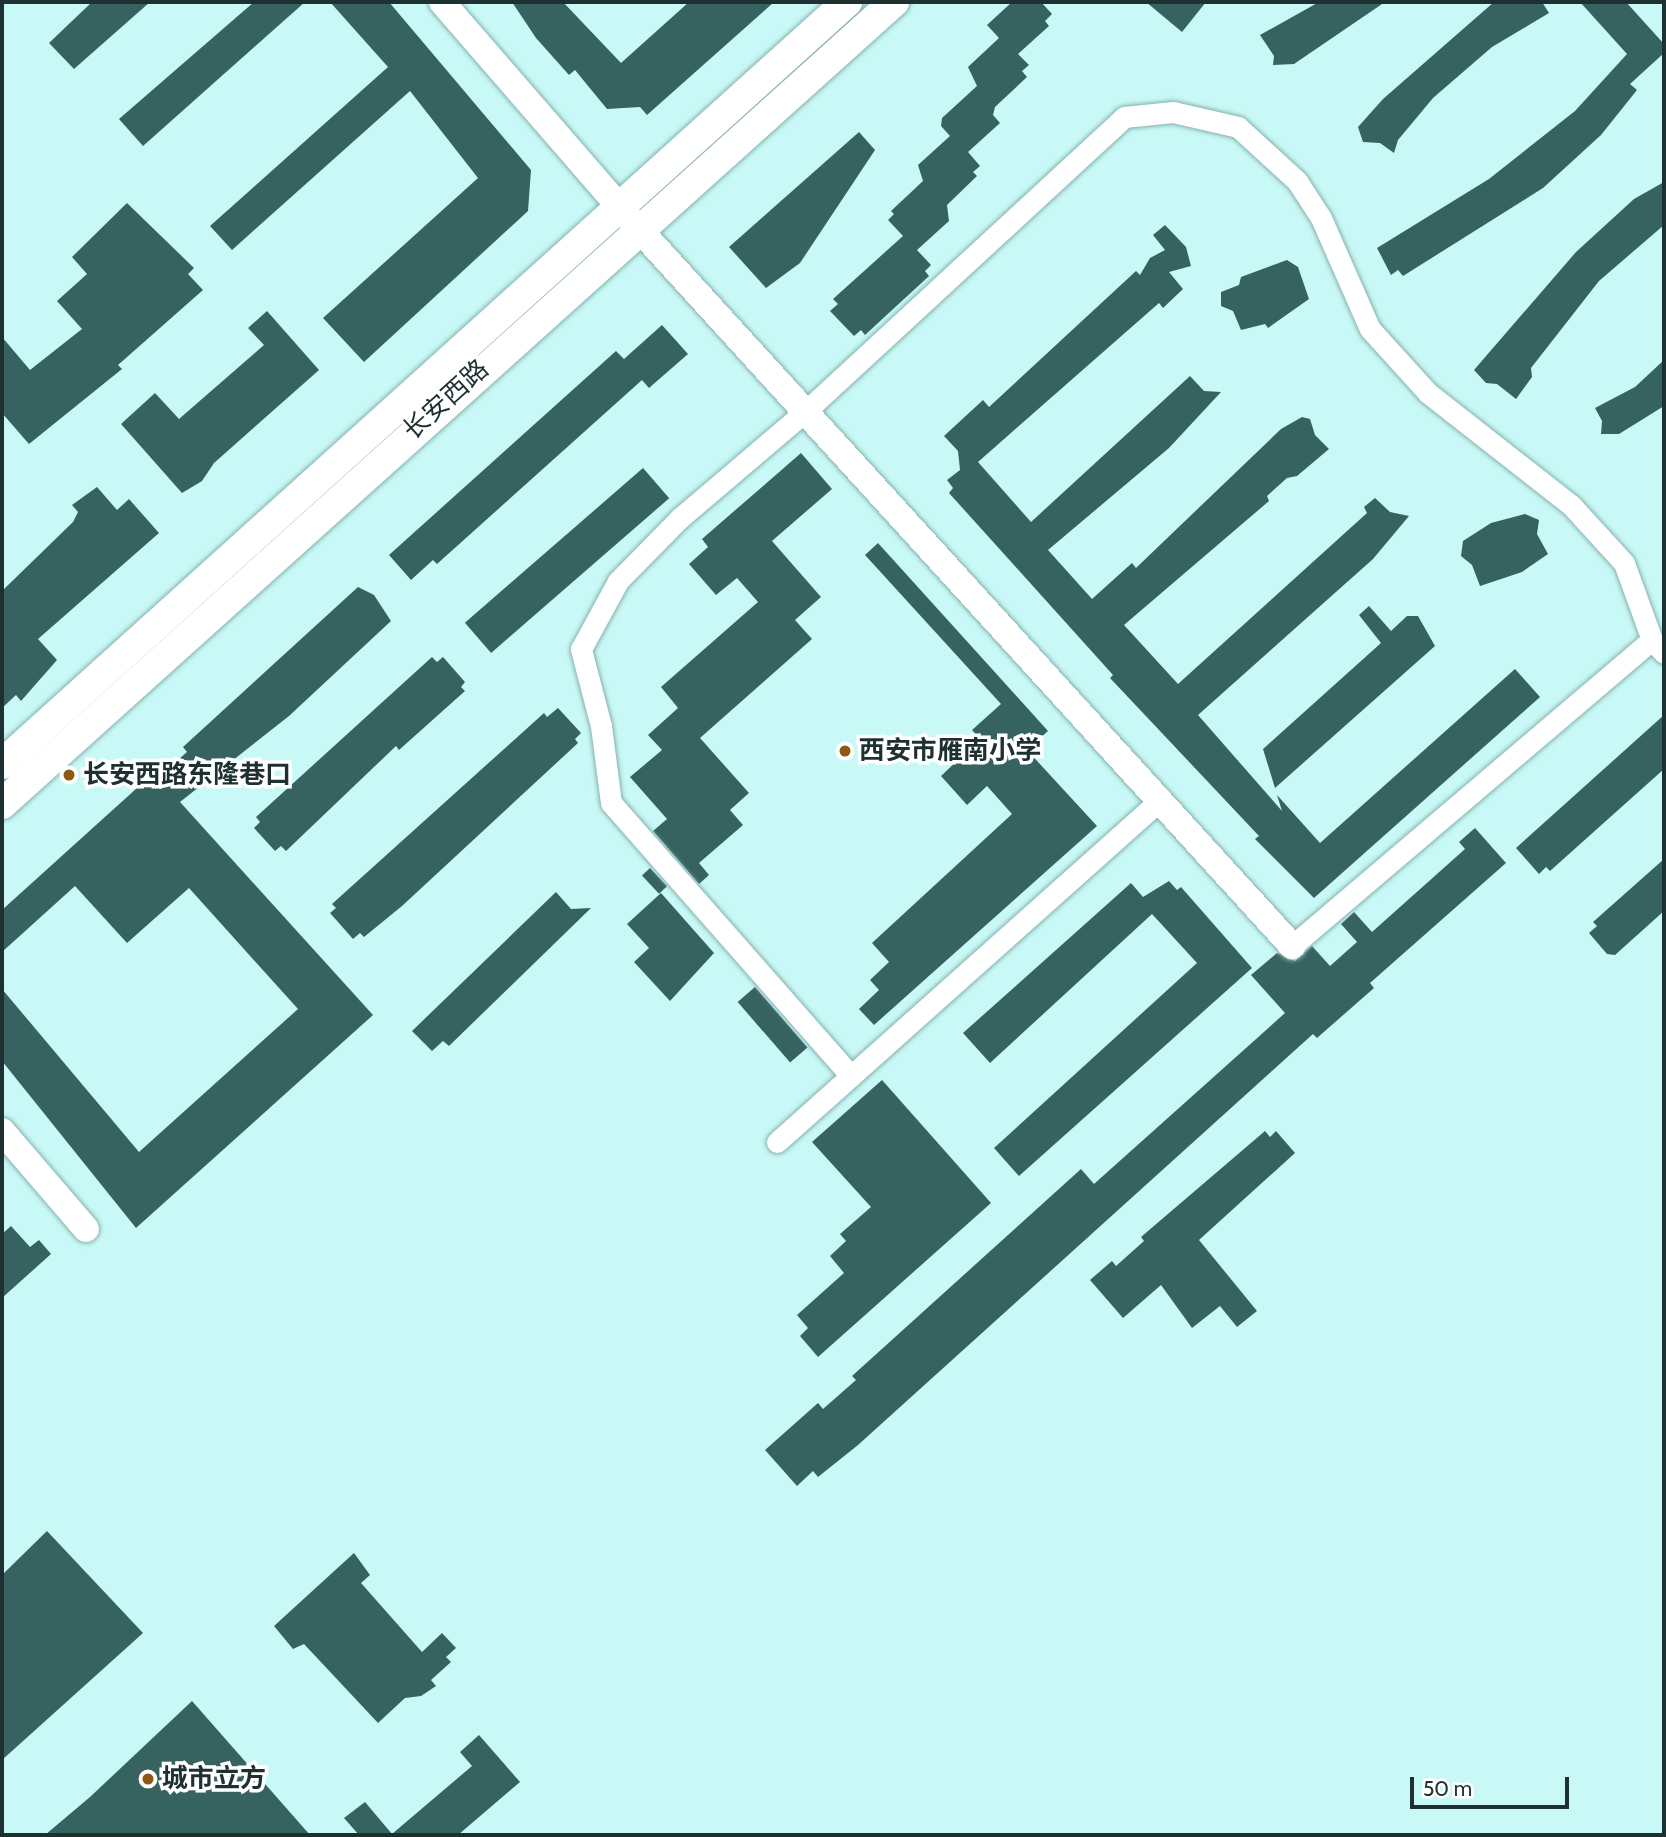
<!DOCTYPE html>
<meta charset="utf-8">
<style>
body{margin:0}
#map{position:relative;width:1666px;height:1837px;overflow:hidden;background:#c9f9f6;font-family:Cabin,"Noto Sans SC",sans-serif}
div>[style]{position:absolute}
.building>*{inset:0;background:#366260;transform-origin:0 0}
.roads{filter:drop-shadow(0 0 2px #84b2b0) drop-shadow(0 0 2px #84b2b0)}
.minor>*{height:21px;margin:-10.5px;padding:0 10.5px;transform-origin:10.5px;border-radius:10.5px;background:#fff}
.tertiary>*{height:26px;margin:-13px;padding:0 13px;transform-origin:13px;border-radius:13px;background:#fff}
.secondary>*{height:30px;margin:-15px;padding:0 15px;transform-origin:15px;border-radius:15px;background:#fff}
.dots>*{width:19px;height:19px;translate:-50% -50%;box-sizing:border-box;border:4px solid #fff;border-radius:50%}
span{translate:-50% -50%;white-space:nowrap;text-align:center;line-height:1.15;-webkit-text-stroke:7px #fff;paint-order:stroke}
.street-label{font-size:26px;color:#1e3130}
.poi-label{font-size:26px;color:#1e3130;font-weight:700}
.left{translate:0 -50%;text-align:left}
.frame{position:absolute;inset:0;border:4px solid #1e3130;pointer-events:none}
.scale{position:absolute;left:1410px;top:1777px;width:159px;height:32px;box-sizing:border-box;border:4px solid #1e3130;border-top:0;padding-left:9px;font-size:21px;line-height:24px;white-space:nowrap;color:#1e3130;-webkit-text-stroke:5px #fff;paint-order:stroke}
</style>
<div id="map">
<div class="building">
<i style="clip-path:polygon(92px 2px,150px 2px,74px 69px,49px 43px)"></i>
<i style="clip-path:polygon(254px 2px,305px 2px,143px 146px,119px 119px)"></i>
<i style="clip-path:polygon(330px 2px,389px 2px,531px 170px,528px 211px,364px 362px,323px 318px,478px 178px,410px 91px,232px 250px,210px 226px,388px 67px)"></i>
<i style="clip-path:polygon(512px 2px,563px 2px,621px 63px,689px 2px,774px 2px,647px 115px,640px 107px,607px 109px,575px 70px,569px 75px,536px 38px)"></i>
<i style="clip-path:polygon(1012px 2px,1041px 2px,1052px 14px,1045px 21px,1049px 26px,1018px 54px,1029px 65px,1022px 71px,1027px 77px,995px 107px,993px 115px,1000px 123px,968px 152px,980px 166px,973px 172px,977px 176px,947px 205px,949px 221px,917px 250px,931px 265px,925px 271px,929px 276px,865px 335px,861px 330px,854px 336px,830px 311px,838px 304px,833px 299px,903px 236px,888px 220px,894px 214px,891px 211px,923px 181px,918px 165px,950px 136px,941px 126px,942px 118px,977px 86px,968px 67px,999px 38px,987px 25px)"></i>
<i style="clip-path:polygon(1146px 2px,1206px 2px,1182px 32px)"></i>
<i style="clip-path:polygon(1319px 2px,1385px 2px,1294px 64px,1273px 65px,1274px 56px,1260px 35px)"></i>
<i style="clip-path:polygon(1494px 2px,1542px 2px,1549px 13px,1492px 47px,1433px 98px,1398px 140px,1394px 153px,1380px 143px,1363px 142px,1358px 127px,1383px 99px)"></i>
<i style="clip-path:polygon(1580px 2px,1626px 2px,1664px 44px,1664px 53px,1630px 84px,1637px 90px,1601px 135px,1543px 188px,1403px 276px,1398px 270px,1391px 275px,1377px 248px,1489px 179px,1575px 111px,1627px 54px)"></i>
<i style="clip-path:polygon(859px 132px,875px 150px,800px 263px,766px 288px,729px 247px)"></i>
<i style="clip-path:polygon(1664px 182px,1664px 225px,1599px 281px,1531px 368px,1532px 377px,1516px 399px,1497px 384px,1486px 383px,1474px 370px,1576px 252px,1634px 199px)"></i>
<i style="clip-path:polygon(127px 203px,194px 268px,188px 274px,203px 290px,118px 365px,122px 369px,29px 444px,2px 413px,2px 337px,30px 370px,82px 329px,57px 301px,87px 274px,72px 257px)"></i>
<i style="clip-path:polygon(1165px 225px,1186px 247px,1191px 266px,1169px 272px,1183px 289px,1163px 308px,1159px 303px,978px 462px,1031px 522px,1190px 376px,1204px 391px,1221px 392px,1169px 448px,1048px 550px,1092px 599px,1132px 563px,1136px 568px,1281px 429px,1302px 417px,1310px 419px,1315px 435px,1329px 449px,1297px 476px,1287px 478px,1267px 496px,1269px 501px,1124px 625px,1178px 684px,1367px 513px,1364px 507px,1375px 498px,1390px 512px,1409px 516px,1373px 559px,1198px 715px,1282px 811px,1277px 795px,1320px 843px,1515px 669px,1540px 697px,1314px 898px,1255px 839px,1259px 836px,1110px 678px,1113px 675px,949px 493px,953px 488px,947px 480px,960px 470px,958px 451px,944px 436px,983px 400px,989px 407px,1136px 271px,1140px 275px,1150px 258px,1165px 250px,1153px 235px)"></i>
<i style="clip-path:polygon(1287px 260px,1298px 267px,1309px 299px,1268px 328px,1265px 324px,1241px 330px,1233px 311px,1221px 306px,1221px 292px,1239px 285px,1241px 277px)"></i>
<i style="clip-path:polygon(267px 311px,319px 370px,214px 463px,202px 481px,182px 493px,121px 424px,155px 393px,179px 419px,264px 345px,248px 328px)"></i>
<i style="clip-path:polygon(662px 325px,688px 354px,649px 388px,642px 380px,437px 564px,433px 560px,411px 580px,389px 555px,616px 351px,624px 359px)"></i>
<i style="clip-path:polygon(1664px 360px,1664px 406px,1619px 434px,1601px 434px,1602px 421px,1595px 408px,1635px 387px)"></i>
<i style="clip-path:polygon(801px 453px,832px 489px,772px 541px,821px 597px,795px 620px,812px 639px,700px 738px,749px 793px,730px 810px,743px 825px,699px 863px,709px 875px,699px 884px,653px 831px,667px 819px,630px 777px,662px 750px,648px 735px,678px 708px,661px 687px,758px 602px,737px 578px,716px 595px,689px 564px,708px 547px,702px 539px)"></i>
<i style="left:643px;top:468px;width:40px;height:236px;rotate:49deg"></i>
<i style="clip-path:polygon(97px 487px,117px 510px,129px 499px,159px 533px,38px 639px,57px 660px,21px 701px,16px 695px,2px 708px,2px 591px,73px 522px,78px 512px,72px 505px)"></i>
<i style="clip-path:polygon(1525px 514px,1539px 520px,1537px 534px,1548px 554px,1522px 572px,1480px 586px,1472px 565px,1461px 556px,1463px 541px,1491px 523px)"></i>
<i style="clip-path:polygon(878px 543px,1048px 731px,1027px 750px,1097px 826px,874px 1025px,859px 1009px,879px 990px,870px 980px,889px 962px,872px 943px,1012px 814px,987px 786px,967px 805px,941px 776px,980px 739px,972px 730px,1001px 704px,865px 555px)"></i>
<i style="clip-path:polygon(358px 587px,374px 595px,391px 621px,289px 716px,180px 802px,373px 1015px,136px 1228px,2px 1061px,2px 989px,139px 1152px,298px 1009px,189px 888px,127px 943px,75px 886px,2px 952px,2px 910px,158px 769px,162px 774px,187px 752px,183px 747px)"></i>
<i style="clip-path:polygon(1369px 606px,1391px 631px,1407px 616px,1418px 616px,1435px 646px,1275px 788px,1263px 749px,1381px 643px,1359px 615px)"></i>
<i style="clip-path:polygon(432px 657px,437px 662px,443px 657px,465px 682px,461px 687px,465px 691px,399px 750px,396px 746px,286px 851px,281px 846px,275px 851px,254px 828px,260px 822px,256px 817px)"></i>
<i style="clip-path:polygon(558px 708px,581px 733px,575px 739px,578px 743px,402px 906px,364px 937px,360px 933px,353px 939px,330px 913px,336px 908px,332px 904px,544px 713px,547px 717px)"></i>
<i style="clip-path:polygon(1664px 715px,1664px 769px,1550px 871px,1546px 867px,1539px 874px,1516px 848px)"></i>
<i style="clip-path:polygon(1475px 828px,1506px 863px,1370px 983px,1374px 988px,1317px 1038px,1313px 1034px,858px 1445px,818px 1477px,813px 1471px,797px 1486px,765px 1450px,818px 1403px,823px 1409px,856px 1380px,852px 1376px,1081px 1169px,1094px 1184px,1285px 1013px,1251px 975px,1277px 953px,1295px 961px,1312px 946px,1330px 966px,1357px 942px,1341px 924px,1354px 912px,1372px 932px,1465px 849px,1459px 842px)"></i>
<i style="clip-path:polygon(1664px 859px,1664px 911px,1615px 955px,1607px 954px,1589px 933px,1597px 926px,1593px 922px)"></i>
<i style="left:650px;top:868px;width:25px;height:11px;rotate:47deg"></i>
<i style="clip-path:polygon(1169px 881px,1177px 890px,1181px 887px,1252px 968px,1019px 1176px,994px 1148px,1197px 963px,1152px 914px,990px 1063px,963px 1033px,1131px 883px,1143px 897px)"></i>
<i style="clip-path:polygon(556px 892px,571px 909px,591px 908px,449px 1046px,443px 1041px,432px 1051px,412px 1031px)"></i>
<i style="clip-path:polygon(661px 893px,714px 953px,670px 1001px,634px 962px,649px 948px,627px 924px)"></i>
<i style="left:755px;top:987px;width:80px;height:23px;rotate:49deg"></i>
<i style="clip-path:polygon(882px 1080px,991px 1203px,818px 1357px,800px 1336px,808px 1328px,797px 1315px,844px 1273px,830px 1256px,846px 1241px,840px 1234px,871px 1207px,812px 1142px)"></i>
<i style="clip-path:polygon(1265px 1131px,1270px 1137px,1276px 1131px,1295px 1153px,1199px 1240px,1257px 1311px,1237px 1327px,1220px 1306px,1192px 1328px,1161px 1285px,1123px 1318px,1090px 1280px,1112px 1261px,1116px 1266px,1144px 1241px,1141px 1237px)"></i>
<i style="clip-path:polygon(11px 1226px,30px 1247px,39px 1240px,51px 1254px,2px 1298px,2px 1234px)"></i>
<i style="clip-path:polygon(47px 1531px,143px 1633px,2px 1760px,2px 1575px)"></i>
<i style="clip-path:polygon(354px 1553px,370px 1575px,361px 1583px,422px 1652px,442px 1633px,456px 1648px,446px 1657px,451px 1662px,431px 1680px,436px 1686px,421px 1696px,405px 1698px,378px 1723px,304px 1644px,293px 1649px,274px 1626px)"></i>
<i style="clip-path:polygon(192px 1701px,310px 1835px,45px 1835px,90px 1797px)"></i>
<i style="clip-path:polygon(479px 1735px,520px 1782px,458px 1835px,359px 1835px,344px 1818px,365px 1802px,392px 1834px,472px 1766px,460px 1752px)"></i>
</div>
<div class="roads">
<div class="minor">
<i style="left:1292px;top:946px;width:472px;rotate:-40.4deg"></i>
<i style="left:851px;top:1076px;width:363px;rotate:-131.3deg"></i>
<i style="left:611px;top:803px;width:78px;rotate:-97.4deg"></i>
<i style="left:601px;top:726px;width:80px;rotate:-104.6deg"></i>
<i style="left:581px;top:649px;width:77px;rotate:-61.4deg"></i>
<i style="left:618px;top:581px;width:88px;rotate:-45.5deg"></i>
<i style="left:680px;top:518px;width:168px;rotate:-40.4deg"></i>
<i style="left:808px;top:409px;width:430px;rotate:-42.7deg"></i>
<i style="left:1124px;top:117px;width:49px;rotate:-5.8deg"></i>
<i style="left:1173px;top:112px;width:67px;rotate:13deg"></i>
<i style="left:1238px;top:127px;width:80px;rotate:42.5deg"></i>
<i style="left:1297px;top:181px;width:44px;rotate:57deg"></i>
<i style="left:1321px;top:218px;width:121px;rotate:66.2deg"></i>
<i style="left:1370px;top:329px;width:86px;rotate:47.8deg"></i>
<i style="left:1428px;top:393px;width:182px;rotate:38.1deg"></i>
<i style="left:1571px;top:505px;width:79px;rotate:47.6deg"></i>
<i style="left:1624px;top:563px;width:82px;rotate:70deg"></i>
<i style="left:1652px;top:640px;width:18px;rotate:47deg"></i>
<i style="left:777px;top:1142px;width:513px;rotate:-41.76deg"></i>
</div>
<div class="tertiary">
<i style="left:442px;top:2px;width:298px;rotate:49.1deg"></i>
<i style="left:637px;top:227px;width:973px;rotate:47.67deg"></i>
<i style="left:2px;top:1131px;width:129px;rotate:49.4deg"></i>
</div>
<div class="secondary">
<i style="left:2px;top:764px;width:1138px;rotate:-42.04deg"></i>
<i style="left:2px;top:804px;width:1200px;rotate:-41.96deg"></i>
</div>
</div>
<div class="dots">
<i style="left:845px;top:751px;background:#905710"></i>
<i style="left:69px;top:775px;background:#905710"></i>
<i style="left:148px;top:1779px;background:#905710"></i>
</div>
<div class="street-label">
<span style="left:446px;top:400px;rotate:-42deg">长安西路</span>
</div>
<div class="poi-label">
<span class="left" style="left:859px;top:751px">西安市雁南小学</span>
<span class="left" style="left:83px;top:775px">长安西路东隆巷口</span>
<span class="left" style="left:162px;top:1779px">城市立方</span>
</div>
<div class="frame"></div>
<div class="scale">50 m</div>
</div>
